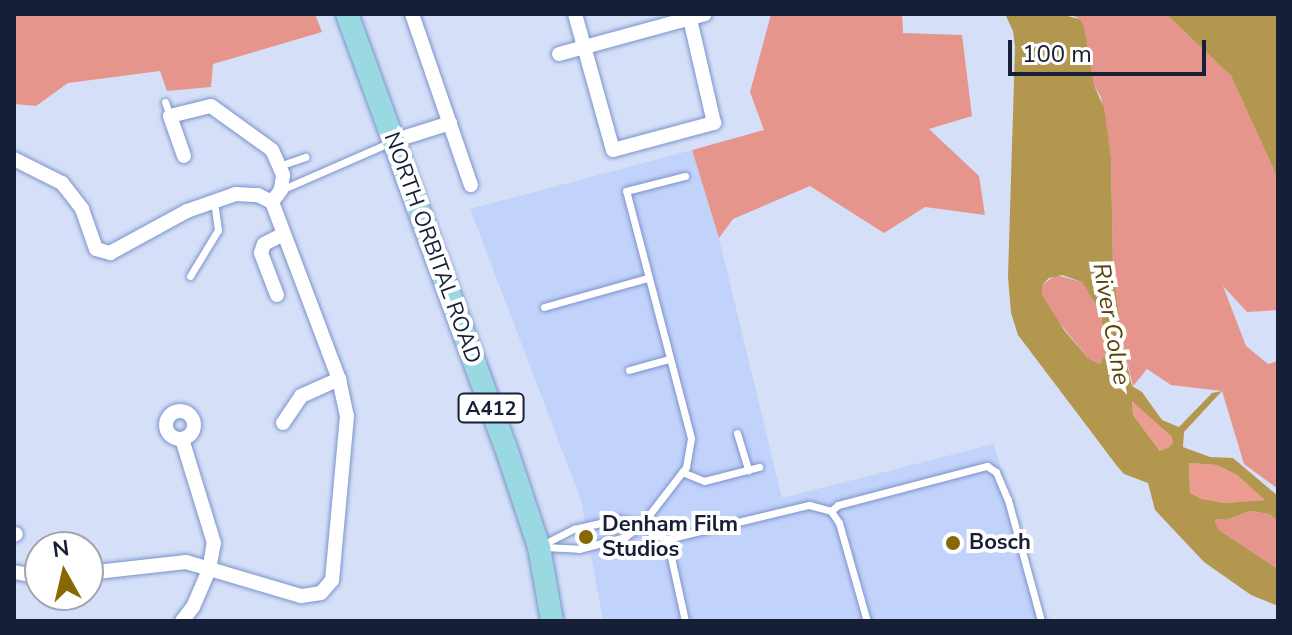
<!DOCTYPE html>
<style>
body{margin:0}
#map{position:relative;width:1292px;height:635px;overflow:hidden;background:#d5e0f8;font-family:"Nunito Sans",sans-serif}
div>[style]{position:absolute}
.built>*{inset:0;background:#c2d3fb}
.green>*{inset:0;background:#ec9c91}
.forest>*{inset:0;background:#e5958b}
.water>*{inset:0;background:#b4974e}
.roads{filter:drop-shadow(0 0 2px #7c92cb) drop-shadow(0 0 2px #7c92cb)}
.lane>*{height:7px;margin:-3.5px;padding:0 3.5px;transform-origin:3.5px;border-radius:3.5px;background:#fff}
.street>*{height:14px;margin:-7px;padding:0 7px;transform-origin:7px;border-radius:7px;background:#fff}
.street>.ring{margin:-7px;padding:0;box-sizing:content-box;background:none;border:14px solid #fff;border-radius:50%}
.primary>*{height:22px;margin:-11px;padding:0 11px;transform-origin:11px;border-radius:11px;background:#9bd9e2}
.dots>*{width:22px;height:22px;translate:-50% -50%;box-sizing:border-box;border:4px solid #fff;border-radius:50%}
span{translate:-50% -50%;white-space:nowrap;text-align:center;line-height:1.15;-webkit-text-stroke:8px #fff;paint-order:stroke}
.shield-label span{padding:2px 6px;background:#fff;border:2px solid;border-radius:6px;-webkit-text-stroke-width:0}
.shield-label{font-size:20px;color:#171f36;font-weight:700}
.street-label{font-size:22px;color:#171f36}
.poi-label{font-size:22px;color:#171f36;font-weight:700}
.left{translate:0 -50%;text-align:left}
.water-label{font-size:24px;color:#594509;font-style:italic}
.frame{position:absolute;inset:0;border:16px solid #171f36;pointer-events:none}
.north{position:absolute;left:24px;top:531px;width:80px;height:80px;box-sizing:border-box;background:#fff;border:2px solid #a2a5af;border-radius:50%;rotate:352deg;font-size:22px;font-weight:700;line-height:32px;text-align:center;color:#171f36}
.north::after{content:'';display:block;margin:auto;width:28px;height:36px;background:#876803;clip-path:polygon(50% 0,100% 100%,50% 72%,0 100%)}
.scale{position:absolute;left:1008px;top:40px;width:198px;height:36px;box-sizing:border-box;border:4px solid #171f36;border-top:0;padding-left:10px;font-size:24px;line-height:28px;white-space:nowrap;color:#171f36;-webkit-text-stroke:6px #fff;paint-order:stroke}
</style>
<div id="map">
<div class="built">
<i style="clip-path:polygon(692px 150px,719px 238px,782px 498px,994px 444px,1041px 621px,603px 621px,581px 500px,470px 209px)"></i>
</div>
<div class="green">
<i style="clip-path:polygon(1132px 400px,1171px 436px,1173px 442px,1168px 448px,1161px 452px,1133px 415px)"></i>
<i style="clip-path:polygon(1189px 463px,1217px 465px,1237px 475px,1266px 500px,1225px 503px,1202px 499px,1190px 493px)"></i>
</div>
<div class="forest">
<i style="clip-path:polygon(14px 14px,315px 14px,322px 32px,213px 64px,211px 87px,167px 91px,160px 71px,68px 83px,36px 106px,14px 104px)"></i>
<i style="clip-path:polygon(771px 14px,902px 14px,903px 33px,962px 35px,972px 116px,929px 129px,979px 176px,985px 215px,925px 207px,884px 233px,810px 186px,733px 219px,719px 238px,692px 150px,764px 130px,750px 92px)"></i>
<i style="clip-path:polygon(1070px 14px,1166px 14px,1231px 76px,1278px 179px,1278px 310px,1247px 312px,1223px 286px,1246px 346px,1268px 364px,1278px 361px,1278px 489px,1244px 464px,1222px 391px,1171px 385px,1147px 369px,1133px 386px,1122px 341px,1113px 266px,1111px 157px,1101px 97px,1094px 85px,1080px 19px)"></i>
<i style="clip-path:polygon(1056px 275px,1082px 282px,1101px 314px,1106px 352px,1100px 364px,1088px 358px,1048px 309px,1042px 295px,1042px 285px)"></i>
<i style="clip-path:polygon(1250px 511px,1269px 514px,1278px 521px,1278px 569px,1219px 530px,1215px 524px,1215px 519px,1226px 520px)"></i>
</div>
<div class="water">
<i style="clip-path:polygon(evenodd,1005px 14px,1059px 14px,1080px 19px,1084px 27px,1094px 85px,1104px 108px,1111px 157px,1113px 266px,1122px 341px,1132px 386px,1142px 392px,1162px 420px,1179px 427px,1212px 393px,1222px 391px,1184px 432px,1183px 447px,1210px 457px,1233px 458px,1278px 496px,1278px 521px,1269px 514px,1250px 511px,1226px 520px,1215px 519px,1215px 523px,1219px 530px,1278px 569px,1278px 606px,1251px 595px,1204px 562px,1155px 510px,1148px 483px,1124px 474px,1117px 466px,1018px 335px,1011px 313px,1008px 277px,1015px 47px,1013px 31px,1005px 14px,1062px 275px,1082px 282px,1101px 314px,1106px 352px,1100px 364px,1088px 358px,1064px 330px,1042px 295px,1042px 285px,1049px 278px,1062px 275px,1005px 14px,1132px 401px,1171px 436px,1173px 442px,1168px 448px,1160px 451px,1133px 415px,1132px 401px,1005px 14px,1189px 463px,1217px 465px,1237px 475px,1265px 500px,1225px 503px,1202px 499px,1190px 493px,1189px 463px)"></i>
<i style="clip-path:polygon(1166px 14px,1278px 14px,1278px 179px,1231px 76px)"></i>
</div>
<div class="roads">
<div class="lane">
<i style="left:165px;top:102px;width:15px;rotate:70deg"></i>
<i style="left:279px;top:166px;width:28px;rotate:-19deg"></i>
<i style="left:281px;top:190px;width:120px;rotate:-23.6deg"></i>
<i style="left:190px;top:276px;width:54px;rotate:-58.7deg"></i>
<i style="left:218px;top:230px;width:28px;rotate:-98deg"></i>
<i style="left:544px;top:307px;width:107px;rotate:-15.7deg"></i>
<i style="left:629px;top:370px;width:41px;rotate:-15.4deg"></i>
<i style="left:737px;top:433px;width:39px;rotate:73deg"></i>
<i style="left:682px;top:472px;width:24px;rotate:22deg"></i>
<i style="left:704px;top:481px;width:57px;rotate:-14.3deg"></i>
<i style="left:831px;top:511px;width:9px;rotate:-41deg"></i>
<i style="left:838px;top:505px;width:154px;rotate:-14.7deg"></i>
<i style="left:987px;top:466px;width:11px;rotate:34deg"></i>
<i style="left:996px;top:472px;width:30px;rotate:67deg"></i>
<i style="left:1008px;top:500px;width:125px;rotate:74.7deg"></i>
<i style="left:667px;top:539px;width:84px;rotate:77.6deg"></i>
<i style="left:540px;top:546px;width:38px;rotate:-27deg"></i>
<i style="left:574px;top:529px;width:45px;rotate:-12.8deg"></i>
<i style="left:618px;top:519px;width:25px;rotate:12deg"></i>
<i style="left:642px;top:524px;width:14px;rotate:45deg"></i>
<i style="left:652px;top:534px;width:16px;rotate:18deg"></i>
<i style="left:667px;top:539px;width:146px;rotate:-13.5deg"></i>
<i style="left:809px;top:505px;width:23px;rotate:15deg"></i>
<i style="left:831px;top:511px;width:14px;rotate:56deg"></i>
<i style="left:839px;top:523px;width:102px;rotate:74.1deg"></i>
<i style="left:544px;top:547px;width:35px;rotate:3deg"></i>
<i style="left:579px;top:549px;width:48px;rotate:-14.6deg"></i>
<i style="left:625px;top:537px;width:21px;rotate:-37deg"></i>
<i style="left:642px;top:524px;width:72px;rotate:-52.3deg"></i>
<i style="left:686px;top:467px;width:29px;rotate:-80deg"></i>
<i style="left:691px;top:438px;width:255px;rotate:-104.7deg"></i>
<i style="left:626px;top:191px;width:61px;rotate:-14.3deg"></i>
</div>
<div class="street">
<i style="left:412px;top:14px;width:181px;rotate:71deg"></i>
<i style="left:575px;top:14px;width:141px;rotate:74.4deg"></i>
<i style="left:613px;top:150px;width:105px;rotate:-15deg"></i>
<i style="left:714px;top:123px;width:107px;rotate:-103deg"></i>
<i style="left:559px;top:54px;width:151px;rotate:-15.3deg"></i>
<i style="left:393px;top:141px;width:60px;rotate:-17.5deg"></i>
<i style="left:184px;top:156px;width:42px;rotate:-109.3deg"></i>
<i style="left:170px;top:116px;width:42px;rotate:-13.7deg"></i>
<i style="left:211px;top:106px;width:75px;rotate:35.8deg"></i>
<i style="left:272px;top:150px;width:27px;rotate:66deg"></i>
<i style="left:283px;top:175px;width:15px;rotate:98deg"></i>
<i style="left:281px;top:190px;width:15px;rotate:127deg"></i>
<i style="left:14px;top:159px;width:54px;rotate:26.6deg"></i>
<i style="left:62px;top:183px;width:33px;rotate:52deg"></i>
<i style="left:82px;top:209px;width:42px;rotate:70.7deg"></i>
<i style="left:96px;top:249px;width:15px;rotate:16deg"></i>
<i style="left:110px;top:253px;width:88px;rotate:-28.6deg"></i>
<i style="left:187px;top:211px;width:52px;rotate:-19.1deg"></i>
<i style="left:236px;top:194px;width:22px;rotate:3deg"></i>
<i style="left:258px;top:195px;width:16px;rotate:27deg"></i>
<i style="left:272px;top:202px;width:189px;rotate:69.3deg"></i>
<i style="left:339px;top:379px;width:38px;rotate:78deg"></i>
<i style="left:347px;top:416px;width:165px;rotate:95.2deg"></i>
<i style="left:332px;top:580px;width:17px;rotate:130deg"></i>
<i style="left:321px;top:593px;width:20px;rotate:171deg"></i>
<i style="left:301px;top:596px;width:120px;rotate:-163.5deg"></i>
<i style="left:186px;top:562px;width:99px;rotate:173.6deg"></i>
<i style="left:277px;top:295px;width:45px;rotate:-110.9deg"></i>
<i style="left:261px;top:253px;width:9px;rotate:-72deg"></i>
<i style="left:264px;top:244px;width:22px;rotate:-27deg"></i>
<i class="ring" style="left:166px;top:411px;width:14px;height:14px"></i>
<i style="left:283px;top:423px;width:32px;rotate:-56deg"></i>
<i style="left:301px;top:396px;width:42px;rotate:-24.1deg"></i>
<i style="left:14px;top:535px;width:2px;rotate:-27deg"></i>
<i style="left:14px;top:572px;width:26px;rotate:11deg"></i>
<i style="left:182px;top:621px;width:18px;rotate:-52deg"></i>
<i style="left:193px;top:607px;width:40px;rotate:-66.6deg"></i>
<i style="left:209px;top:570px;width:27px;rotate:-80deg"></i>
<i style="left:214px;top:543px;width:109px;rotate:-107.1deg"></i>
</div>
<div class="primary">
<i style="left:347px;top:14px;width:459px;rotate:69.9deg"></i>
<i style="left:505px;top:445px;width:108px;rotate:71.6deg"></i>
<i style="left:539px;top:547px;width:75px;rotate:80deg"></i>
</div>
</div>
<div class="dots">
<i style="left:586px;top:537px;background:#876803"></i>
<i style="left:953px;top:543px;background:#876803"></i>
</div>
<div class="shield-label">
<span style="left:491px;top:408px">A412</span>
</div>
<div class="street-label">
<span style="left:432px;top:248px;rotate:70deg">NORTH ORBITAL ROAD</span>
</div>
<div class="poi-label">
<span class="left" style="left:602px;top:537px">Denham Film<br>Studios</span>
<span class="left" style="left:969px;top:543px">Bosch</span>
</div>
<div class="water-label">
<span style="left:1111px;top:324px;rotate:80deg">River Colne</span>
</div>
<div class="frame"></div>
<div class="north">N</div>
<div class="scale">100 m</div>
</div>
